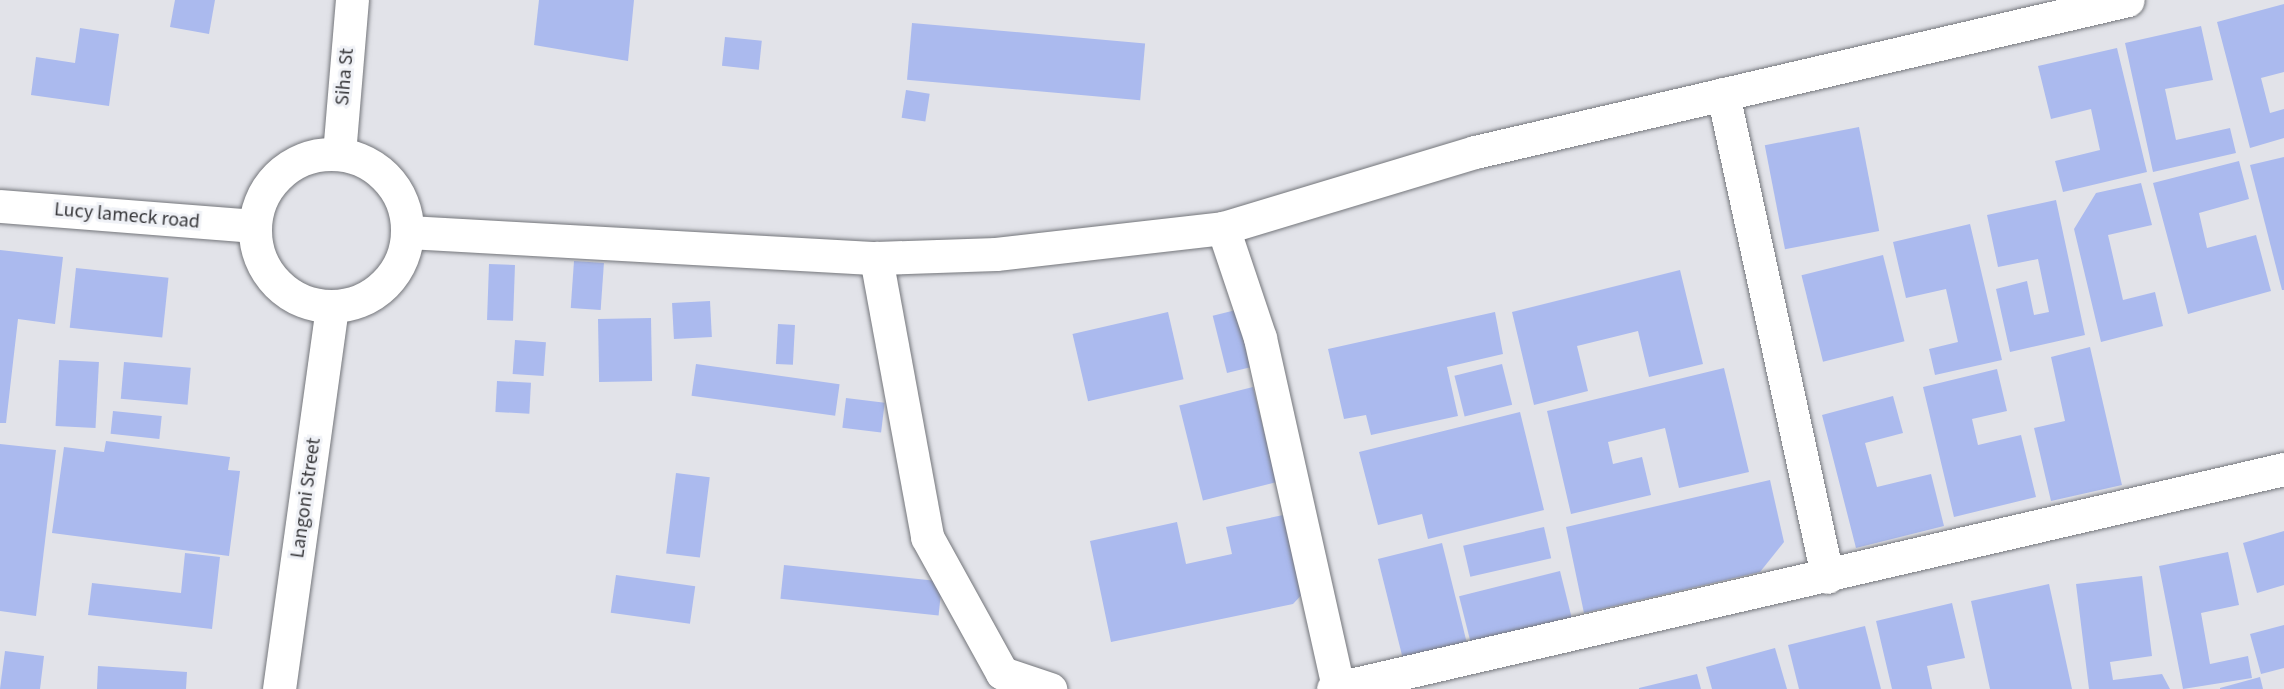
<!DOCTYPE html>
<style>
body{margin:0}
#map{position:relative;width:2284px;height:689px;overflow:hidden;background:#e2e3e9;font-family:"Source Sans 3",sans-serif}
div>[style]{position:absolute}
.building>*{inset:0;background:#abbaee;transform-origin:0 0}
.roads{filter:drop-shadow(0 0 2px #74767b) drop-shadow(0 0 2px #74767b)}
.minor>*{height:33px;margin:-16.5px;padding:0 16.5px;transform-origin:16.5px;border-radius:16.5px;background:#fff}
.minor>.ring{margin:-16.5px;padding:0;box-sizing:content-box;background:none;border:33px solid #fff;border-radius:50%}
span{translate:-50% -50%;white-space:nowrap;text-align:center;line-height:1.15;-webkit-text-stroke:6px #eff1f6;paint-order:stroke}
.street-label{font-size:20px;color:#37373a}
</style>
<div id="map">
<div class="building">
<i style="clip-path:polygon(175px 0,215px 0,209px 34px,170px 27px)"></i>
<i style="clip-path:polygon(539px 0,634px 0,628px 61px,534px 45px)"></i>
<i style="clip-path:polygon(2284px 4px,2284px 72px,2261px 78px,2270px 113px,2284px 109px,2284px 138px,2250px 148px,2217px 22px)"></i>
<i style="left:912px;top:23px;width:234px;height:57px;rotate:5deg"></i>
<i style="clip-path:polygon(2201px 26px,2213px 80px,2165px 89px,2176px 140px,2230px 128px,2236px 153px,2153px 172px,2125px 43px)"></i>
<i style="clip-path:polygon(80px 28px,119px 34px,109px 106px,31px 95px,36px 57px,75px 63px)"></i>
<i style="left:725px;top:37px;width:37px;height:29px;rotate:6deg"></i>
<i style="clip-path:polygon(2117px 48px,2147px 172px,2063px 192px,2055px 161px,2100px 150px,2091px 109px,2051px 119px,2038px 66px)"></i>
<i style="left:906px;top:90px;width:24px;height:28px;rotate:9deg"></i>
<i style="left:1859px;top:127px;width:106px;height:96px;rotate:79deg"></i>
<i style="clip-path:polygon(2284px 157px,2284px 290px,2282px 290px,2250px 165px)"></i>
<i style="clip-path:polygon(2239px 161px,2249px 199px,2199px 213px,2207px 248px,2256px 235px,2271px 291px,2188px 314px,2153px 183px)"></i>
<i style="clip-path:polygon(2141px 183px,2152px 225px,2108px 235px,2123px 300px,2155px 292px,2163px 326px,2101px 342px,2074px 229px,2096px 193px)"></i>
<i style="clip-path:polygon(2056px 200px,2085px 335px,2010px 352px,1996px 289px,2027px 281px,2034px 315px,2049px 312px,2038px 259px,1998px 267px,1987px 215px)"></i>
<i style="clip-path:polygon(1970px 224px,2002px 360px,1935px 375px,1929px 349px,1958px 342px,1946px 289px,1906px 298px,1893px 242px)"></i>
<i style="clip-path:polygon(0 250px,63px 257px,55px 324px,18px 319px,6px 423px,0 423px)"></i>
<i style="left:1883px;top:255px;width:89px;height:84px;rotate:76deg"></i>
<i style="left:574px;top:261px;width:30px;height:47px;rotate:4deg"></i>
<i style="left:489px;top:264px;width:26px;height:56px;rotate:2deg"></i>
<i style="left:76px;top:268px;width:93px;height:60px;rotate:6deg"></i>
<i style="clip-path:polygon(1680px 270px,1703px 364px,1649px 377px,1638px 331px,1577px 346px,1588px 391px,1534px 405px,1512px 312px)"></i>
<i style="left:710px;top:301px;width:36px;height:38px;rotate:87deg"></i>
<i style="left:1236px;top:310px;width:59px;height:24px;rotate:76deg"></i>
<i style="left:1168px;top:312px;width:69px;height:98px;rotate:77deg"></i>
<i style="clip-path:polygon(1495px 312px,1503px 354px,1447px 367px,1458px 416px,1371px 435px,1366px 415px,1344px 419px,1328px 349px)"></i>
<i style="left:651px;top:318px;width:63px;height:53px;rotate:89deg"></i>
<i style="left:778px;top:324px;width:17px;height:40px;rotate:3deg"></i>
<i style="left:515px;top:340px;width:31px;height:34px;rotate:4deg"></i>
<i style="clip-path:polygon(2090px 347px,2122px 485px,2051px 501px,2034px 428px,2065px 421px,2051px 357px)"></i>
<i style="left:59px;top:360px;width:40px;height:66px;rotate:3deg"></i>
<i style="left:124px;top:362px;width:67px;height:37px;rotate:5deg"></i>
<i style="left:696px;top:364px;width:145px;height:32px;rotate:8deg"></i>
<i style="left:1502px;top:364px;width:42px;height:49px;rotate:76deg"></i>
<i style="clip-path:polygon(1724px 368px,1749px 472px,1679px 488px,1665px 428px,1608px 442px,1613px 464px,1642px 457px,1651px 495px,1571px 514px,1547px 411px)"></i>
<i style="clip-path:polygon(1997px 369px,2007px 411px,1972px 419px,1978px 445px,2021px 435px,2036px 497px,1954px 517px,1923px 387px)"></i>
<i style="left:497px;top:381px;width:34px;height:31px;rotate:3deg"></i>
<i style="left:1253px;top:387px;width:98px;height:76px;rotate:76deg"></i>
<i style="clip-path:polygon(1893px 396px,1903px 433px,1865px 443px,1877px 487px,1931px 474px,1944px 526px,1856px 548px,1822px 415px)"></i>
<i style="left:846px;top:398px;width:39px;height:30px;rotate:7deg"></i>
<i style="left:113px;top:411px;width:49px;height:23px;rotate:6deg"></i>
<i style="clip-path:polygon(1520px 412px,1544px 510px,1428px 539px,1422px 514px,1378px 525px,1359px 452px)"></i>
<i style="clip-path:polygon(106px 441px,230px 457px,228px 470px,240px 471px,229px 556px,52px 533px,64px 447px,104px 452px)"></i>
<i style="clip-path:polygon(0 444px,56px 450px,36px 616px,0 611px)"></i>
<i style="left:676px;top:473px;width:34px;height:81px;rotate:7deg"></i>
<i style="clip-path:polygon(1770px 480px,1784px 542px,1760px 572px,1584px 613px,1566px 527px)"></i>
<i style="clip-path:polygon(1293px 513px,1309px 587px,1293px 604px,1111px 642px,1090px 541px,1177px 522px,1186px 564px,1232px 554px,1226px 527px)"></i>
<i style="left:1544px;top:527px;width:32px;height:83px;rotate:77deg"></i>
<i style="clip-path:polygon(2284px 531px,2284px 585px,2257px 593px,2243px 543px)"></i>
<i style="left:1442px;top:543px;width:105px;height:66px;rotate:76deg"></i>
<i style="clip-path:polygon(2228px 552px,2239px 605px,2201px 613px,2210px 664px,2248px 656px,2252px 678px,2183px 689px,2159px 566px)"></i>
<i style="clip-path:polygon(185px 553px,220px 557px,212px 629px,88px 615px,92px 583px,181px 593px)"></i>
<i style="left:784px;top:565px;width:159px;height:34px;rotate:6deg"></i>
<i style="left:1560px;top:571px;width:49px;height:104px;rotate:76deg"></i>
<i style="left:616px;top:575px;width:80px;height:38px;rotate:8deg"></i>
<i style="clip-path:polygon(2142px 576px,2152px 656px,2110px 662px,2113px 680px,2162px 674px,2170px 689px,2089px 689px,2076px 584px)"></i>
<i style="clip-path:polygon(2049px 584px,2072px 689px,1990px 689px,1971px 601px)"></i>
<i style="clip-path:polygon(1952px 603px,1965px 658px,1927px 666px,1932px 689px,1892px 689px,1876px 621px)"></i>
<i style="clip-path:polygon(2284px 625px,2284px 668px,2261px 674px,2250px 634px)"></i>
<i style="clip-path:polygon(1865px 626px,1881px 689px,1799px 689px,1788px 645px)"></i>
<i style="clip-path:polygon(1775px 648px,1787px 689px,1712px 689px,1706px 667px)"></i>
<i style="clip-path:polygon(5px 651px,44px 656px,40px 689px,0 689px)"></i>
<i style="clip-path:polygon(98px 666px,187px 672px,186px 689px,97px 689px)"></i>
<i style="clip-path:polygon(1697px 674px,1701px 689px,1639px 689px,1639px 688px)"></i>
<i style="clip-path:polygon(2260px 677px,2263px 689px,2220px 689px,2220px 688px)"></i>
</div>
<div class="roads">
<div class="minor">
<i style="left:1723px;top:94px;width:494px;rotate:77.8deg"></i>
<i style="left:339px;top:154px;width:155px;rotate:-85.2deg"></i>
<i class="ring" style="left:255px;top:154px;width:119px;height:119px"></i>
<i style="left:0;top:206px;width:255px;rotate:4.5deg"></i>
<i style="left:1223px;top:228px;width:116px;rotate:71.4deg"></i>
<i style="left:1260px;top:338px;width:359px;rotate:77.4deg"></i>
<i style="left:408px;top:232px;width:469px;rotate:3.2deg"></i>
<i style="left:876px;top:258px;width:120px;rotate:-1.9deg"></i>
<i style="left:996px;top:254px;width:228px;rotate:-6.5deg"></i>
<i style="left:1223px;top:228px;width:263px;rotate:-16.8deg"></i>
<i style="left:1475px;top:152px;width:670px;rotate:-13.1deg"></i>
<i style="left:876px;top:258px;width:284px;rotate:79.6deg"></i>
<i style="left:927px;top:537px;width:155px;rotate:61.1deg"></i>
<i style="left:1002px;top:673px;width:51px;rotate:18.4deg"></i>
<i style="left:279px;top:689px;width:385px;rotate:-82.1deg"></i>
<i style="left:1333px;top:689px;width:976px;rotate:-13.03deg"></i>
</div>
</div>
<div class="street-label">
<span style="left:345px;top:77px;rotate:-85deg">Siha St</span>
<span style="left:127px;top:216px;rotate:5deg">Lucy lameck road</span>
<span style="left:306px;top:498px;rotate:-82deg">Langoni Street</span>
</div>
</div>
